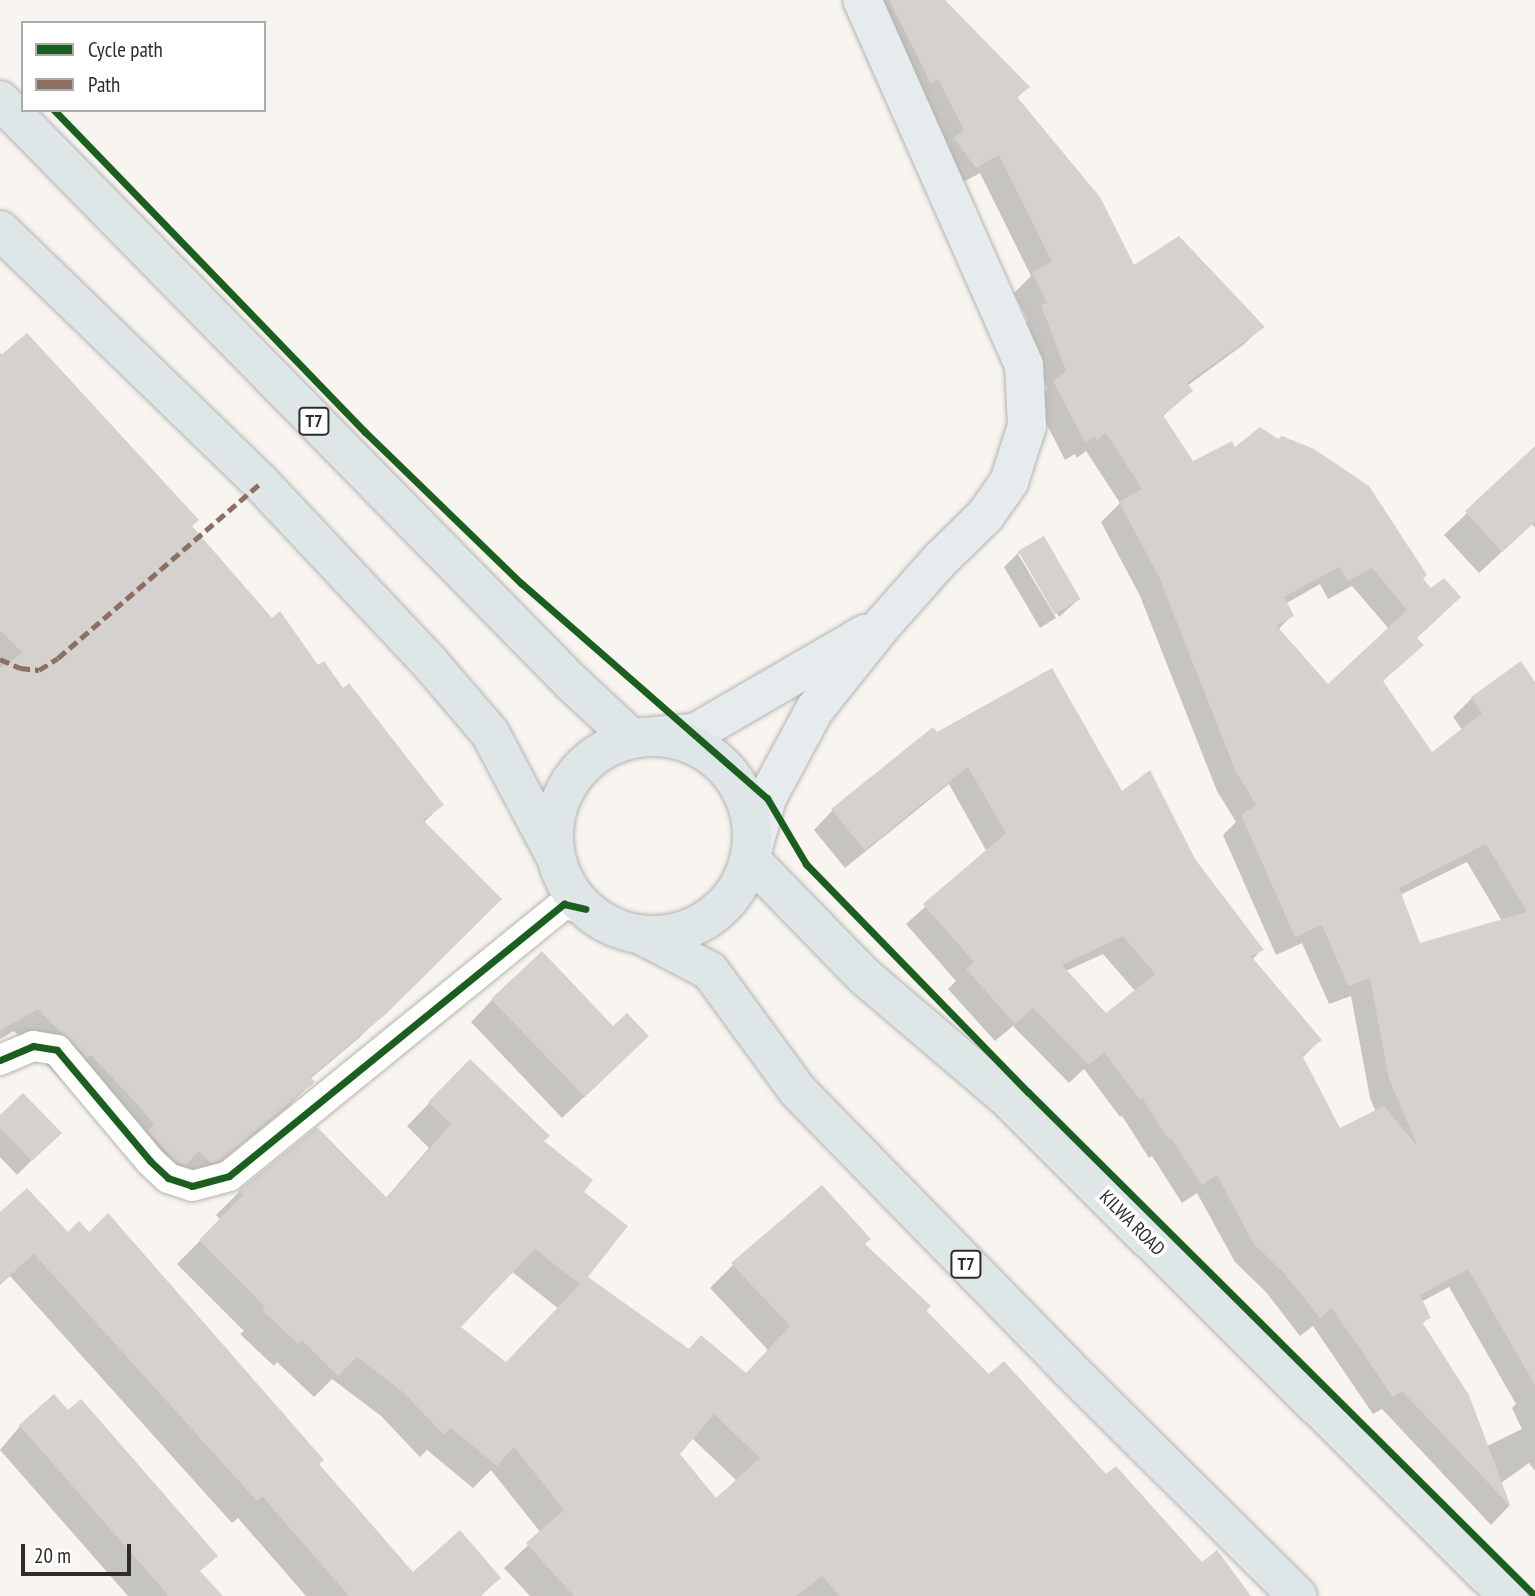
<!DOCTYPE html>
<style>
body{margin:0}
#map{position:relative;width:1535px;height:1596px;overflow:hidden;background:#f8f5f1;font-family:"PT Sans Narrow",sans-serif}
div>[style]{position:absolute}
.shadow>*{inset:0;background:#0003}
.building>*{inset:0;background:#d4d1ce;transform-origin:0 0}
.roads{filter:drop-shadow(0 0 2px #b5b3b0) drop-shadow(0 0 2px #b5b3b0)}
.minor>*{height:30px;margin:-15px;padding:0 15px;transform-origin:15px;border-radius:15px;background:#fefefd}
.primary>*{height:38px;margin:-19px;padding:0 19px;transform-origin:19px;border-radius:19px;background:#e6ecee}
.trunk>*{height:38px;margin:-19px;padding:0 19px;transform-origin:19px;border-radius:19px;background:#dee6e8}
.trunk>.ring{margin:-19px;padding:0;box-sizing:content-box;background:none;border:38px solid #dee6e8;border-radius:50%}
.quiet>*{height:5px;margin-top:-2.5px;transform-origin:0;background:repeating-linear-gradient(90deg,#8d6e63 0 10px,transparent 0 15px)}
.cycleway>*{height:7px;margin:-3.5px;padding:0 3.5px;transform-origin:3.5px;border-radius:3.5px;background:#1b5e20}
span{translate:-50% -50%;white-space:nowrap;text-align:center;line-height:1.15;-webkit-text-stroke:7px #fff;paint-order:stroke}
.shield-label span{padding:2px 5px;background:#fff;border:2px solid;border-radius:5px;-webkit-text-stroke-width:0}
.shield-label{font-size:18px;color:#2e2c29;font-weight:700}
.street-label{font-size:19px;color:#2e2c29}
.legend{position:absolute;left:21px;top:21px;width:245px;height:91px;box-sizing:border-box;background:#fff;border:2px solid #ababa9;margin:0;padding:9px 12px;list-style:none;font-size:21px;color:#2e2c29}
.legend li{display:flex;align-items:center;gap:14px;height:35px}
.legend b{width:35px;border:2px solid #ababa9}
.scale{position:absolute;left:21px;top:1544px;width:110px;height:32px;box-sizing:border-box;border:4px solid #2e2c29;border-top:0;padding-left:9px;font-size:21px;line-height:24px;white-space:nowrap;color:#2e2c29;-webkit-text-stroke:5px #fff;paint-order:stroke}
</style>
<div id="map">
<div class="shadow">
<i style="clip-path:polygon(evenodd,860px 0,944px 0,1028px 87px,1016px 99px,1133px 268px,1262px 327px,1243px 345px,1187px 386px,1191px 391px,1162px 417px,1193px 464px,1234px 449px,1421px 579px,1416px 639px,1382px 682px,1432px 754px,1463px 731px,1453px 717px,1472px 698px,1520px 664px,1535px 684px,1535px 1471px,1529px 1463px,1501px 1483px,1509px 1506px,1491px 1525px,1382px 1409px,1373px 1414px,1313px 1326px,1300px 1336px,1266px 1292px,1235px 1262px,1197px 1193px,1182px 1203px,1152px 1156px,1149px 1158px,1122px 1116px,1120px 1117px,1084px 1069px,1069px 1083px,1013px 1026px,995px 1041px,948px 989px,956px 981px,906px 924px,987px 852px,949px 784px,845px 868px,814px 830px,832px 811px,937px 735px,1121px 794px,1194px 860px,1261px 950px,1252px 960px,1320px 1040px,1302px 1058px,1339px 1131px,1376px 1112px,1370px 1098px,1351px 996px,1329px 1004px,1302px 943px,1276px 955px,1223px 835px,1236px 822px,1217px 791px,1140px 596px,1101px 522px,1120px 503px,1086px 451px,1077px 458px,1075px 454px,1065px 460px,1035px 401px,1047px 389px,1023px 326px,1028px 321px,1014px 293px,1031px 276px,980px 173px,956px 186px,860px 0,1320px 584px,1328px 599px,1352px 586px,1389px 629px,1328px 687px,1278px 630px,1292px 615px,1285px 604px,1320px 584px,860px 0,1467px 862px,1502px 921px,1419px 945px,1400px 895px,1467px 862px,860px 0,1103px 954px,1136px 992px,1106px 1016px,1066px 971px,1103px 954px,860px 0,1449px 1287px,1516px 1404px,1512px 1408px,1522px 1429px,1487px 1446px,1422px 1324px,1429px 1317px,1421px 1302px,1449px 1287px)"></i>
<i style="clip-path:polygon(0 353px,190px 527px,272px 620px,342px 691px,442px 805px,423px 823px,499px 899px,359px 1038px,310px 1079px,312px 1082px,289px 1106px,195px 1183px,160px 1188px,139px 1172px,126px 1156px,132px 1150px,66px 1077px,62px 1081px,14px 1031px,0 1039px)"></i>
<i style="clip-path:polygon(1535px 449px,1535px 528px,1532px 524px,1479px 573px,1444px 535px)"></i>
<i style="clip-path:polygon(1044px 538px,1079px 599px,1059px 617px,1022px 554px,1018px 554px,1056px 618px,1040px 628px,1004px 567px,1019px 552px)"></i>
<i style="clip-path:polygon(492px 1000px,625px 1058px,562px 1118px,471px 1022px)"></i>
<i style="clip-path:polygon(evenodd,470px 1061px,542px 1142px,582px 1193px,585px 1277px,688px 1350px,745px 1375px,768px 1350px,710px 1288px,733px 1265px,863px 1245px,989px 1376px,1106px 1476px,1202px 1564px,1249px 1596px,530px 1596px,504px 1568px,541px 1533px,491px 1470px,473px 1488px,427px 1450px,420px 1457px,381px 1416px,332px 1379px,314px 1397px,277px 1362px,274px 1366px,240px 1334px,244px 1331px,177px 1264px,221px 1220px,216px 1215px,239px 1192px,385px 1199px,429px 1148px,407px 1126px,470px 1061px,511px 1271px,559px 1309px,506px 1364px,458px 1327px,511px 1271px,470px 1061px,692px 1438px,737px 1481px,716px 1501px,677px 1454px,692px 1438px)"></i>
<i style="clip-path:polygon(0 1117px,59px 1133px,17px 1175px,0 1157px)"></i>
<i style="clip-path:polygon(0 1215px,68px 1235px,317px 1465px,413px 1574px,499px 1578px,481px 1596px,306px 1596px,238px 1518px,232px 1523px,10px 1276px,0 1285px)"></i>
<i style="clip-path:polygon(20px 1426px,198px 1572px,220px 1596px,128px 1596px,0 1450px)"></i>
</div>
<div class="building">
<i style="clip-path:polygon(evenodd,889px 0,945px 0,1030px 87px,1017px 97px,1100px 197px,1134px 265px,1179px 236px,1265px 327px,1187px 383px,1193px 391px,1163px 415px,1193px 461px,1232px 441px,1235px 447px,1260px 427px,1278px 439px,1282px 436px,1314px 449px,1369px 486px,1427px 575px,1423px 579px,1431px 588px,1444px 578px,1461px 597px,1417px 638px,1424px 645px,1383px 681px,1432px 752px,1482px 713px,1471px 697px,1521px 661px,1535px 682px,1535px 1385px,1468px 1269px,1420px 1295px,1431px 1318px,1422px 1322px,1469px 1395px,1511px 1507px,1402px 1391px,1393px 1397px,1332px 1308px,1320px 1318px,1284px 1273px,1253px 1243px,1217px 1175px,1202px 1185px,1171px 1138px,1169px 1140px,1142px 1098px,1140px 1100px,1104px 1052px,1089px 1065px,1033px 1008px,1015px 1024px,966px 969px,974px 962px,923px 904px,1006px 833px,968px 767px,865px 850px,831px 809px,933px 727px,937px 732px,1052px 668px,1122px 791px,1150px 770px,1195px 859px,1264px 950px,1251px 956px,1322px 1040px,1302px 1055px,1340px 1128px,1384px 1106px,1418px 1147px,1389px 1079px,1370px 978px,1348px 986px,1322px 925px,1295px 937px,1241px 815px,1256px 805px,1236px 772px,1159px 577px,1119px 502px,1142px 489px,1106px 433px,1096px 440px,1095px 436px,1085px 442px,1053px 381px,1066px 371px,1041px 305px,1047px 303px,1032px 272px,1052px 262px,999px 155px,976px 168px,954px 138px,964px 130px,938px 79px,931px 83px,889px 0,1339px 567px,1348px 581px,1372px 568px,1407px 610px,1328px 684px,1276px 625px,1294px 616px,1284px 597px,1339px 567px,889px 0,1486px 844px,1527px 912px,1420px 943px,1399px 888px,1486px 844px,889px 0,1123px 936px,1155px 974px,1106px 1013px,1062px 965px,1123px 936px)"></i>
<i style="clip-path:polygon(27px 333px,199px 520px,192px 526px,272px 618px,280px 611px,318px 665px,324px 661px,343px 688px,349px 683px,444px 805px,423px 820px,502px 899px,385px 1015px,310px 1077px,315px 1082px,221px 1160px,211px 1163px,199px 1151px,185px 1165px,177px 1163px,148px 1131px,154px 1125px,140px 1107px,91px 1055px,87px 1058px,38px 1009px,0 1031px,0 668px,23px 653px,0 630px,0 356px)"></i>
<i style="clip-path:polygon(1535px 446px,1535px 522px,1502px 552px,1465px 511px)"></i>
<i style="left:1044px;top:536px;width:73px;height:30px;rotate:60deg"></i>
<i style="clip-path:polygon(542px 951px,613px 1026px,627px 1013px,649px 1036px,585px 1097px,491px 999px)"></i>
<i style="clip-path:polygon(evenodd,470px 1059px,550px 1136px,544px 1141px,593px 1180px,584px 1192px,628px 1226px,588px 1277px,689px 1349px,701px 1335px,746px 1373px,790px 1326px,731px 1263px,822px 1185px,871px 1239px,865px 1244px,931px 1306px,926px 1311px,989px 1374px,1004px 1361px,1106px 1474px,1116px 1466px,1202px 1562px,1217px 1550px,1251px 1596px,840px 1596px,822px 1576px,796px 1596px,574px 1596px,526px 1543px,564px 1510px,514px 1447px,497px 1466px,451px 1428px,444px 1435px,404px 1393px,357px 1357px,338px 1376px,302px 1340px,298px 1344px,262px 1310px,265px 1307px,199px 1240px,243px 1195px,238px 1191px,317px 1127px,387px 1198px,451px 1124px,428px 1102px,470px 1059px,535px 1249px,580px 1284px,506px 1362px,461px 1327px,535px 1249px,470px 1059px,714px 1414px,760px 1458px,716px 1498px,680px 1454px,714px 1414px)"></i>
<i style="clip-path:polygon(23px 1093px,62px 1133px,32px 1161px,0 1128px,0 1115px)"></i>
<i style="clip-path:polygon(27px 1188px,68px 1232px,79px 1221px,89px 1232px,108px 1213px,324px 1460px,319px 1464px,413px 1572px,460px 1530px,501px 1578px,480px 1596px,349px 1596px,262px 1496px,257px 1501px,34px 1254px,0 1284px,0 1212px)"></i>
<i style="clip-path:polygon(54px 1394px,68px 1410px,81px 1399px,218px 1556px,200px 1571px,223px 1596px,169px 1596px,19px 1425px)"></i>
</div>
<div class="roads">
<div class="minor">
<i style="left:0;top:1060px;width:36px;rotate:-23deg"></i>
<i style="left:33px;top:1046px;width:24px;rotate:9deg"></i>
<i style="left:57px;top:1050px;width:145px;rotate:50deg"></i>
<i style="left:150px;top:1161px;width:25px;rotate:43deg"></i>
<i style="left:168px;top:1178px;width:25px;rotate:18deg"></i>
<i style="left:192px;top:1186px;width:38px;rotate:-15deg"></i>
<i style="left:229px;top:1176px;width:432px;rotate:-39.1deg"></i>
<i style="left:564px;top:904px;width:22px;rotate:13deg"></i>
</div>
<div class="primary">
<i style="left:631px;top:738px;width:64px;rotate:-4.5deg"></i>
<i style="left:695px;top:733px;width:197px;rotate:-30.2deg"></i>
<i style="left:750px;top:859px;width:63px;rotate:-74.4deg"></i>
<i style="left:767px;top:798px;width:101px;rotate:-61.7deg"></i>
<i style="left:815px;top:709px;width:110px;rotate:-51.3deg"></i>
<i style="left:884px;top:623px;width:84px;rotate:-48.4deg"></i>
<i style="left:940px;top:560px;width:63px;rotate:-44.4deg"></i>
<i style="left:985px;top:516px;width:42px;rotate:-54.8deg"></i>
<i style="left:1009px;top:482px;width:59px;rotate:-72.2deg"></i>
<i style="left:1027px;top:426px;width:61px;rotate:-92.8deg"></i>
<i style="left:1024px;top:365px;width:399px;rotate:-113.9deg"></i>
</div>
<div class="trunk">
<i style="left:0;top:100px;width:815px;rotate:45.55deg"></i>
<i style="left:571px;top:682px;width:82px;rotate:43deg"></i>
<i style="left:0;top:230px;width:363px;rotate:44.1deg"></i>
<i style="left:261px;top:483px;width:247px;rotate:46.8deg"></i>
<i style="left:430px;top:663px;width:92px;rotate:49.4deg"></i>
<i style="left:490px;top:733px;width:139px;rotate:62.1deg"></i>
<i class="ring" style="left:554px;top:737px;width:160px;height:160px"></i>
<i style="left:750px;top:859px;width:163px;rotate:45.7deg"></i>
<i style="left:864px;top:976px;width:184px;rotate:40.4deg"></i>
<i style="left:1004px;top:1095px;width:711px;rotate:44.83deg"></i>
<i style="left:639px;top:934px;width:80px;rotate:27.5deg"></i>
<i style="left:710px;top:971px;width:147px;rotate:53.8deg"></i>
<i style="left:797px;top:1090px;width:387px;rotate:45.7deg"></i>
<i style="left:1067px;top:1367px;width:325px;rotate:44.8deg"></i>
</div>
</div>
<div class="quiet">
<i style="left:0;top:659px;width:22px;rotate:24deg"></i>
<i style="left:20px;top:668px;width:19px;rotate:6deg"></i>
<i style="left:39px;top:670px;width:22px;rotate:-32deg"></i>
<i style="left:58px;top:658px;width:268px;rotate:-40.8deg"></i>
</div>
<div class="cycleway">
<i style="left:54px;top:110px;width:448px;rotate:46deg"></i>
<i style="left:365px;top:432px;width:217px;rotate:44.1deg"></i>
<i style="left:521px;top:583px;width:327px;rotate:41.2deg"></i>
<i style="left:767px;top:798px;width:77px;rotate:59.4deg"></i>
<i style="left:806px;top:864px;width:318px;rotate:45.8deg"></i>
<i style="left:1028px;top:1092px;width:715px;rotate:44.83deg"></i>
<i style="left:0;top:1060px;width:36px;rotate:-23deg"></i>
<i style="left:33px;top:1046px;width:24px;rotate:9deg"></i>
<i style="left:57px;top:1050px;width:145px;rotate:50deg"></i>
<i style="left:150px;top:1161px;width:25px;rotate:43deg"></i>
<i style="left:168px;top:1178px;width:25px;rotate:18deg"></i>
<i style="left:192px;top:1186px;width:38px;rotate:-15deg"></i>
<i style="left:229px;top:1176px;width:432px;rotate:-39.1deg"></i>
<i style="left:564px;top:904px;width:22px;rotate:13deg"></i>
</div>
<div class="shield-label">
<span style="left:314px;top:421px">T7</span>
<span style="left:966px;top:1264px">T7</span>
</div>
<div class="street-label">
<span style="left:1132px;top:1223px;rotate:45deg">KILWA ROAD</span>
</div>
<ul class="legend">
<li><b style="height:9px;background:#1b5e20"></b>Cycle path</li>
<li><b style="height:9px;background:#8d6e63"></b>Path</li>
</ul>
<div class="scale">20 m</div>
</div>
